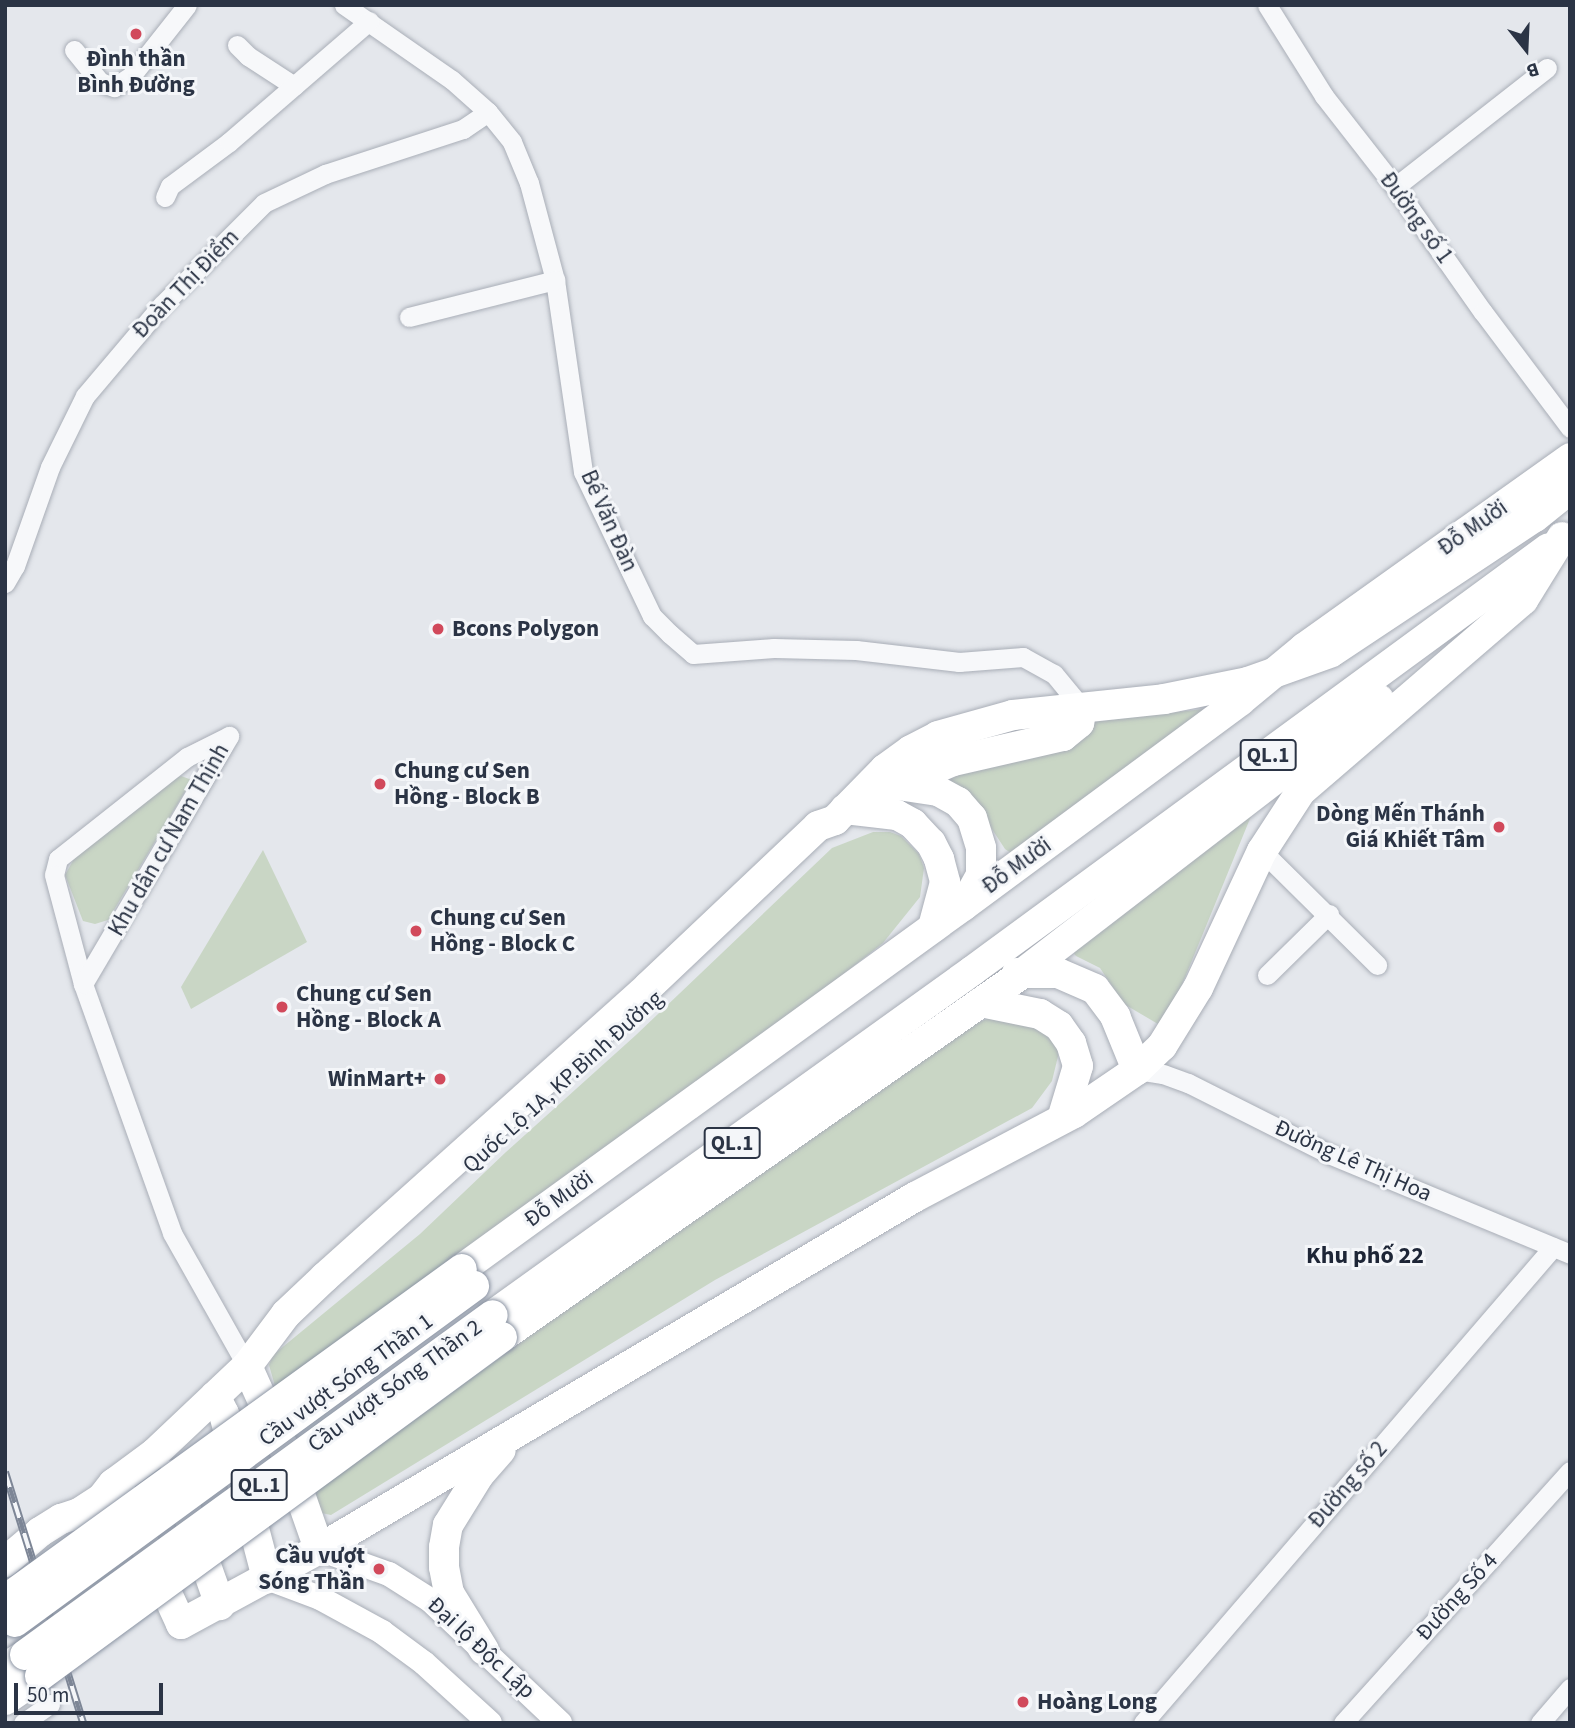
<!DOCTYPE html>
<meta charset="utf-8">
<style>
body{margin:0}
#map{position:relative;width:1575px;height:1728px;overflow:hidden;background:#e4e7ec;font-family:"Source Sans 3",sans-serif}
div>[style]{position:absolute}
.green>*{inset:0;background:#c9d6c5}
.roads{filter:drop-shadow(0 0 2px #a9aeb7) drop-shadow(0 0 2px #a9aeb7)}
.minor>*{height:19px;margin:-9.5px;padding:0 9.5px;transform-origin:9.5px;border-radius:9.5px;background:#f7f8fa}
.major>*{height:24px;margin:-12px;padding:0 12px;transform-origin:12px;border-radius:12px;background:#fff}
.highway>*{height:30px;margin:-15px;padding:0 15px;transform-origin:15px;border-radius:15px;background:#fff}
.rail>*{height:8px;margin-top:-4px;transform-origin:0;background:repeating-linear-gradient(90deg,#f4f6f9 0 16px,#7d8696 0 32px);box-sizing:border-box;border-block:2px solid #7d8696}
.bridges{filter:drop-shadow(0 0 2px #8b94a3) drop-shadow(0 0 2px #8b94a3)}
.highway-bridge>*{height:30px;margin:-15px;padding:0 15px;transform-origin:15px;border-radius:15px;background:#fff}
.dots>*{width:19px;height:19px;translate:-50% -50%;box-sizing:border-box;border:4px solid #f4f6f9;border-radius:50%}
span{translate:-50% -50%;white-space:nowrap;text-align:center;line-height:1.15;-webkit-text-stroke:6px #f4f6f9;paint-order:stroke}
.shield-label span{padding:2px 5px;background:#f4f6f9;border:2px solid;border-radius:5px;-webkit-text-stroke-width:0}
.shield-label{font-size:21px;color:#2b3445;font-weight:700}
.poi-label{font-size:23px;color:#2b3445;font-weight:700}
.left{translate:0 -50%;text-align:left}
.right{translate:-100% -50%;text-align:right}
.street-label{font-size:23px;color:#2b3445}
.neighbourhood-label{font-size:24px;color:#1d2536;font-weight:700}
.frame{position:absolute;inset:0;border:7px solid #2b3445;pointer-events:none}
.north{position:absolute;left:1491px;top:14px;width:70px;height:70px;-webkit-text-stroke:5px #f4f6f9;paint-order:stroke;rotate:162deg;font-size:19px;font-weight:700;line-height:28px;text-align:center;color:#2b3445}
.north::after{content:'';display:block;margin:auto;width:24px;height:32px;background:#2b3445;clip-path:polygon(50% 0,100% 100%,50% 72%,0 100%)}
.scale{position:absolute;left:14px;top:1683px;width:149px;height:32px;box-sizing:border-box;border:4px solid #2b3445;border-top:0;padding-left:9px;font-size:21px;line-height:24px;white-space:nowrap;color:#2b3445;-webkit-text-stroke:5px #f4f6f9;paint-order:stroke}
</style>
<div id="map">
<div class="green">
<i style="clip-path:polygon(1203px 709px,1205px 715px,1011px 853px,1005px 849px,971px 797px,937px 772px,1091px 722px)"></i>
<i style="clip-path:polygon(181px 776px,192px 780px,108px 920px,95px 924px,83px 921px,65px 875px,75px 857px,169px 780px)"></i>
<i style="clip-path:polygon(1256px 804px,1177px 997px,1158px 1024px,1124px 1004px,1100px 968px,1076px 956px,1068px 946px)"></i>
<i style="clip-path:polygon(873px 832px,890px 832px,901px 836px,919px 854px,924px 868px,920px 897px,883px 943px,808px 1002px,277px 1393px,269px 1365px,273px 1355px,420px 1234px,506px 1152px,636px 1035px,832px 848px)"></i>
<i style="clip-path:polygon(263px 850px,307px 942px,191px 1009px,181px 987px)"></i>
<i style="clip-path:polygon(1028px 1012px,1060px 1048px,1052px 1081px,1032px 1108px,715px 1280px,331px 1515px,321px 1513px,312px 1495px,854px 1099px,971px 1025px,1003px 1013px)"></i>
</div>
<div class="roads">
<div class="minor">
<i style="left:344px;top:5px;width:131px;rotate:34.8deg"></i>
<i style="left:452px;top:80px;width:48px;rotate:41.6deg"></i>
<i style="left:488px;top:112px;width:38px;rotate:51deg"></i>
<i style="left:512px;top:142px;width:44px;rotate:67.5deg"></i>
<i style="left:529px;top:183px;width:100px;rotate:75deg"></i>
<i style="left:555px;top:280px;width:194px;rotate:81.7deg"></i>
<i style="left:583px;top:472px;width:160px;rotate:64.4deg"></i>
<i style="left:652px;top:616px;width:25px;rotate:45deg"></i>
<i style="left:670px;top:634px;width:30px;rotate:41deg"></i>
<i style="left:693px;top:654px;width:81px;rotate:-4.2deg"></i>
<i style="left:774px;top:648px;width:82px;rotate:1.4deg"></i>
<i style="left:856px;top:650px;width:104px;rotate:6.6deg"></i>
<i style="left:959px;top:662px;width:64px;rotate:-4.5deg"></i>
<i style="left:1023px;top:657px;width:35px;rotate:29deg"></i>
<i style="left:1054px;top:674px;width:44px;rotate:50.5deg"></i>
<i style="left:1267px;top:5px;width:107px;rotate:57.9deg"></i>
<i style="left:1324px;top:96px;width:115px;rotate:52deg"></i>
<i style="left:1395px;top:187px;width:153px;rotate:54.9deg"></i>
<i style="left:1483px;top:312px;width:145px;rotate:53.1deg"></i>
<i style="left:237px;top:45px;width:16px;rotate:45deg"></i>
<i style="left:248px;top:56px;width:55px;rotate:33.1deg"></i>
<i style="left:74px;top:50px;width:41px;rotate:50.9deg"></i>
<i style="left:100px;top:82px;width:15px;rotate:20deg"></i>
<i style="left:114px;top:87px;width:20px;rotate:-33deg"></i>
<i style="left:131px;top:76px;width:90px;rotate:-51.7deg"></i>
<i style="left:1395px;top:187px;width:193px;rotate:-38.1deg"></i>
<i style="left:165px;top:197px;width:12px;rotate:-66deg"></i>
<i style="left:170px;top:186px;width:74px;rotate:-36.7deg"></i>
<i style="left:229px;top:142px;width:185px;rotate:-40.8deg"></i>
<i style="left:409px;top:317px;width:151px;rotate:-14.2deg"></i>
<i style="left:5px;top:583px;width:20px;rotate:-60deg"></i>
<i style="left:15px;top:566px;width:105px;rotate:-70.5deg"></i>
<i style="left:50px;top:467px;width:79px;rotate:-63.8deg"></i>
<i style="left:85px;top:396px;width:119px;rotate:-49.8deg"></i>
<i style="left:162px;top:305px;width:144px;rotate:-45deg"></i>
<i style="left:264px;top:203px;width:68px;rotate:-25.4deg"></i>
<i style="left:325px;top:174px;width:145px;rotate:-18.1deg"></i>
<i style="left:463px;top:129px;width:30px;rotate:-34deg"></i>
<i style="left:229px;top:736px;width:47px;rotate:153.4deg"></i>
<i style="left:187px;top:757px;width:164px;rotate:141.7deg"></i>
<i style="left:58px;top:859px;width:16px;rotate:104deg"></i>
<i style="left:54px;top:875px;width:113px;rotate:75.1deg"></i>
<i style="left:83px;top:984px;width:264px;rotate:70.3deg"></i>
<i style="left:172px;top:1233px;width:153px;rotate:60.6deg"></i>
<i style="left:1262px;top:851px;width:162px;rotate:44.7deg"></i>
<i style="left:1267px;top:975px;width:87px;rotate:-44.5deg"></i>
<i style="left:83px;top:984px;width:288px;rotate:-59.5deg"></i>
<i style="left:1137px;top:1070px;width:26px;rotate:9deg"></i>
<i style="left:1163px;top:1074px;width:27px;rotate:20deg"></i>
<i style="left:1188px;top:1083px;width:158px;rotate:26.7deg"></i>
<i style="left:1329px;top:1154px;width:261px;rotate:22.5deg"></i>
<i style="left:23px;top:1723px;width:33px;rotate:-35deg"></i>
<i style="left:1143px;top:1723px;width:628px;rotate:-49.26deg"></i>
<i style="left:1343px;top:1723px;width:339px;rotate:-48deg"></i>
<i style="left:1540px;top:1723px;width:46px;rotate:-49.4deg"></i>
</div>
<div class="major">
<i style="left:319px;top:1549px;width:74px;rotate:19.7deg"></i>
<i style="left:389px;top:1574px;width:49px;rotate:32.4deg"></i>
<i style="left:430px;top:1600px;width:179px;rotate:43.4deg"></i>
<i style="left:267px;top:1578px;width:57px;rotate:20.7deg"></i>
<i style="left:320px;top:1598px;width:71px;rotate:28.7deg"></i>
<i style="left:382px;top:1632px;width:52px;rotate:36.4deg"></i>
<i style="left:424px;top:1663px;width:89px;rotate:42.3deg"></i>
</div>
<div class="highway">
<i style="left:1333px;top:651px;width:242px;rotate:-33.6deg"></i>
<i style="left:1535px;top:517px;width:45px;rotate:-38.7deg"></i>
<i style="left:898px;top:785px;width:40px;rotate:8.5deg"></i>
<i style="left:938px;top:791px;width:23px;rotate:29deg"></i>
<i style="left:958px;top:802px;width:21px;rotate:49deg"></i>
<i style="left:972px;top:818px;width:31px;rotate:73deg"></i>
<i style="left:981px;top:848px;width:27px;rotate:90deg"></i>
<i style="left:981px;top:875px;width:31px;rotate:119deg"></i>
<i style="left:864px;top:799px;width:97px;rotate:-23.1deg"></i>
<i style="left:953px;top:761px;width:113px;rotate:-12.8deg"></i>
<i style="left:1063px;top:736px;width:21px;rotate:-39deg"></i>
<i style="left:1079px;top:723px;width:15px;rotate:-79deg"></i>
<i style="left:845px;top:809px;width:52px;rotate:6.6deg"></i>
<i style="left:897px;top:815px;width:18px;rotate:29deg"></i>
<i style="left:913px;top:824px;width:26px;rotate:47deg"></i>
<i style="left:931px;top:843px;width:18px;rotate:63deg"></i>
<i style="left:939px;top:859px;width:24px;rotate:75deg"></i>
<i style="left:945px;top:882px;width:47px;rotate:104.9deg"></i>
<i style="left:1017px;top:973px;width:41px"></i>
<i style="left:1058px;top:973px;width:40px;rotate:23.4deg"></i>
<i style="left:1095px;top:989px;width:34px;rotate:53deg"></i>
<i style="left:1115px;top:1016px;width:58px;rotate:67.8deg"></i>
<i style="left:981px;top:1002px;width:60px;rotate:11.5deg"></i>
<i style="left:1040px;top:1014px;width:22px;rotate:32deg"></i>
<i style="left:1059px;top:1026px;width:21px;rotate:55deg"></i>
<i style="left:1071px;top:1043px;width:24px;rotate:73deg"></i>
<i style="left:1078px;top:1066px;width:55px;rotate:106.8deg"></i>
<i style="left:462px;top:1269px;width:619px;rotate:-35.93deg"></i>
<i style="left:963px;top:906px;width:345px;rotate:-36.5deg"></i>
<i style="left:1240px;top:701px;width:83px;rotate:-39.6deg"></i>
<i style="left:1304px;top:648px;width:327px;rotate:-35.5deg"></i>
<i style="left:493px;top:1315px;width:590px;rotate:-35.68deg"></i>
<i style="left:972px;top:971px;width:715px;rotate:-36.25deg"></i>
<i style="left:502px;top:1337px;width:636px;rotate:-34.94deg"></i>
<i style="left:1023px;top:973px;width:449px;rotate:-37.6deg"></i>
<i style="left:247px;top:1366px;width:88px;rotate:65.8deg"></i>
<i style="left:283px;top:1446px;width:109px;rotate:70.7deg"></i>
<i style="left:215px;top:1396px;width:20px;rotate:63deg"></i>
<i style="left:224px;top:1414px;width:170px;rotate:75.3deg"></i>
<i style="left:174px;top:1475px;width:138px;rotate:70.5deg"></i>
<i style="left:116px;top:1482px;width:156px;rotate:65.4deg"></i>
<i style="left:181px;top:1624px;width:157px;rotate:-28.5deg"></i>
<i style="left:319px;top:1549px;width:692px;rotate:-30.57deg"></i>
<i style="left:915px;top:1197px;width:180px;rotate:-27.8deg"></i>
<i style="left:1074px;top:1113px;width:76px;rotate:-34.3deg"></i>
<i style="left:1137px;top:1070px;width:35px;rotate:-44deg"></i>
<i style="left:1162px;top:1046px;width:68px;rotate:-58.2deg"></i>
<i style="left:1198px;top:988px;width:151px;rotate:-65deg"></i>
<i style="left:1262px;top:851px;width:72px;rotate:-57deg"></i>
<i style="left:1301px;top:791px;width:293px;rotate:-40.7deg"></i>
<i style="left:1523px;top:600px;width:74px;rotate:-58.2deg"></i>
<i style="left:5px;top:1562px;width:46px;rotate:-40.6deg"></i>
<i style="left:40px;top:1532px;width:25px;rotate:-32deg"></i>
<i style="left:61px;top:1519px;width:19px;rotate:-18deg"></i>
<i style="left:79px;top:1513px;width:27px;rotate:-33deg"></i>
<i style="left:102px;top:1498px;width:18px;rotate:-52deg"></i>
<i style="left:113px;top:1484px;width:52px;rotate:-36.4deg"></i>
<i style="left:155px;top:1453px;width:127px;rotate:-43.4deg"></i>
<i style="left:247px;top:1366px;width:65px;rotate:-53.1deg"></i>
<i style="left:286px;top:1314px;width:54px;rotate:-43.5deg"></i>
<i style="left:325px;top:1277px;width:434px;rotate:-41.9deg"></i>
<i style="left:648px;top:987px;width:234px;rotate:-43.4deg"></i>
<i style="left:818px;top:826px;width:18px;rotate:-19deg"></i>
<i style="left:835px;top:820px;width:71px;rotate:-45.6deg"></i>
<i style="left:885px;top:769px;width:32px;rotate:-36deg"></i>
<i style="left:911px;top:750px;width:30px;rotate:-27deg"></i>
<i style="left:938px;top:736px;width:78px;rotate:-15.6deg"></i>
<i style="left:1013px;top:715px;width:152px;rotate:-6deg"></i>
<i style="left:1164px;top:699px;width:86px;rotate:-11.4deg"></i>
<i style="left:1248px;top:682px;width:87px;rotate:-19.5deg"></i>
<i style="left:484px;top:1650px;width:67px;rotate:-121.6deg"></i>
<i style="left:449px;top:1593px;width:26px;rotate:-101deg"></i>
<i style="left:444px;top:1567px;width:20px;rotate:-90deg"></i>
<i style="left:444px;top:1547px;width:22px;rotate:-80deg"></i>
<i style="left:448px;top:1525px;width:59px;rotate:-58.2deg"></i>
<i style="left:479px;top:1475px;width:33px;rotate:-49deg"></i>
<i style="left:5px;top:1668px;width:24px;rotate:-33deg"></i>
<i style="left:5px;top:1700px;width:42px;rotate:-34.4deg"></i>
</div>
</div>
<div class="rail">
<i style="left:5px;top:1472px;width:263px;rotate:72.7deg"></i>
</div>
<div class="bridges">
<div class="highway-bridge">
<i style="left:5px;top:1600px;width:564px;rotate:-35.92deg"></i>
<i style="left:15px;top:1622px;width:569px;rotate:-36.21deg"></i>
<i style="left:25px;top:1655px;width:578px;rotate:-36deg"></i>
<i style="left:40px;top:1676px;width:573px;rotate:-36.27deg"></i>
</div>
</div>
<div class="dots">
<i style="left:136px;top:34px;background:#d1495b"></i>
<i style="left:438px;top:629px;background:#d1495b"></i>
<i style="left:380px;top:784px;background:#d1495b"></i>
<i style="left:1499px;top:827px;background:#d1495b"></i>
<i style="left:416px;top:931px;background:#d1495b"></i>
<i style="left:282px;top:1007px;background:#d1495b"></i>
<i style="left:440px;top:1079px;background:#d1495b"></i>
<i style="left:379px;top:1569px;background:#d1495b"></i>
<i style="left:1023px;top:1702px;background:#d1495b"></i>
</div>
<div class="shield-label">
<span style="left:1268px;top:755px">QL.1</span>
<span style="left:732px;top:1143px">QL.1</span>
<span style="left:259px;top:1485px">QL.1</span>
</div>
<div class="poi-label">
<span style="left:136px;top:72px">Đình thần<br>Bình Đường</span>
<span class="left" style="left:452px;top:629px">Bcons Polygon</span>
<span class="left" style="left:394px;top:784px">Chung cư Sen<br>Hồng - Block B</span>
<span class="right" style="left:1485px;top:827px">Dòng Mến Thánh<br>Giá Khiết Tâm</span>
<span class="left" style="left:430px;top:931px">Chung cư Sen<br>Hồng - Block C</span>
<span class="left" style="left:296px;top:1007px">Chung cư Sen<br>Hồng - Block A</span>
<span class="right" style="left:426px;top:1079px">WinMart+</span>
<span class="right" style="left:365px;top:1569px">Cầu vượt<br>Sóng Thần</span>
<span class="left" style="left:1037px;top:1702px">Hoàng Long</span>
</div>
<div class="street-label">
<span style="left:1416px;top:218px;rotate:54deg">Đường số 1</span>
<span style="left:186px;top:284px;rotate:-46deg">Đoàn Thị Điểm</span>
<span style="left:609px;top:521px;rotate:66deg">Bế Văn Đàn</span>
<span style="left:1473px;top:528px;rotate:-35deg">Đỗ Mười</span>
<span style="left:169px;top:840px;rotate:-60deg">Khu dân cư Nam Thịnh</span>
<span style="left:1017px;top:866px;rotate:-36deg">Đỗ Mười</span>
<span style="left:563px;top:1082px;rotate:-42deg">Quốc Lộ 1A, KP.Bình Đường</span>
<span style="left:1353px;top:1161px;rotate:24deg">Đường Lê Thị Hoa</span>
<span style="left:559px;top:1199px;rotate:-36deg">Đỗ Mười</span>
<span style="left:346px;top:1380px;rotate:-36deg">Cầu vượt Sóng Thần 1</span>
<span style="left:395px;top:1386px;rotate:-36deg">Cầu vượt Sóng Thần 2</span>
<span style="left:1348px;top:1485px;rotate:-49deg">Đường số 2</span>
<span style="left:1457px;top:1597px;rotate:-48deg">Đường Số 4</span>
<span style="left:481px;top:1648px;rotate:43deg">Đại lộ Độc Lập</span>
</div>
<div class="neighbourhood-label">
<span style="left:1365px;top:1256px">Khu phố 22</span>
</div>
<div class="frame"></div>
<div class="north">B</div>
<div class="scale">50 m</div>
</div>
